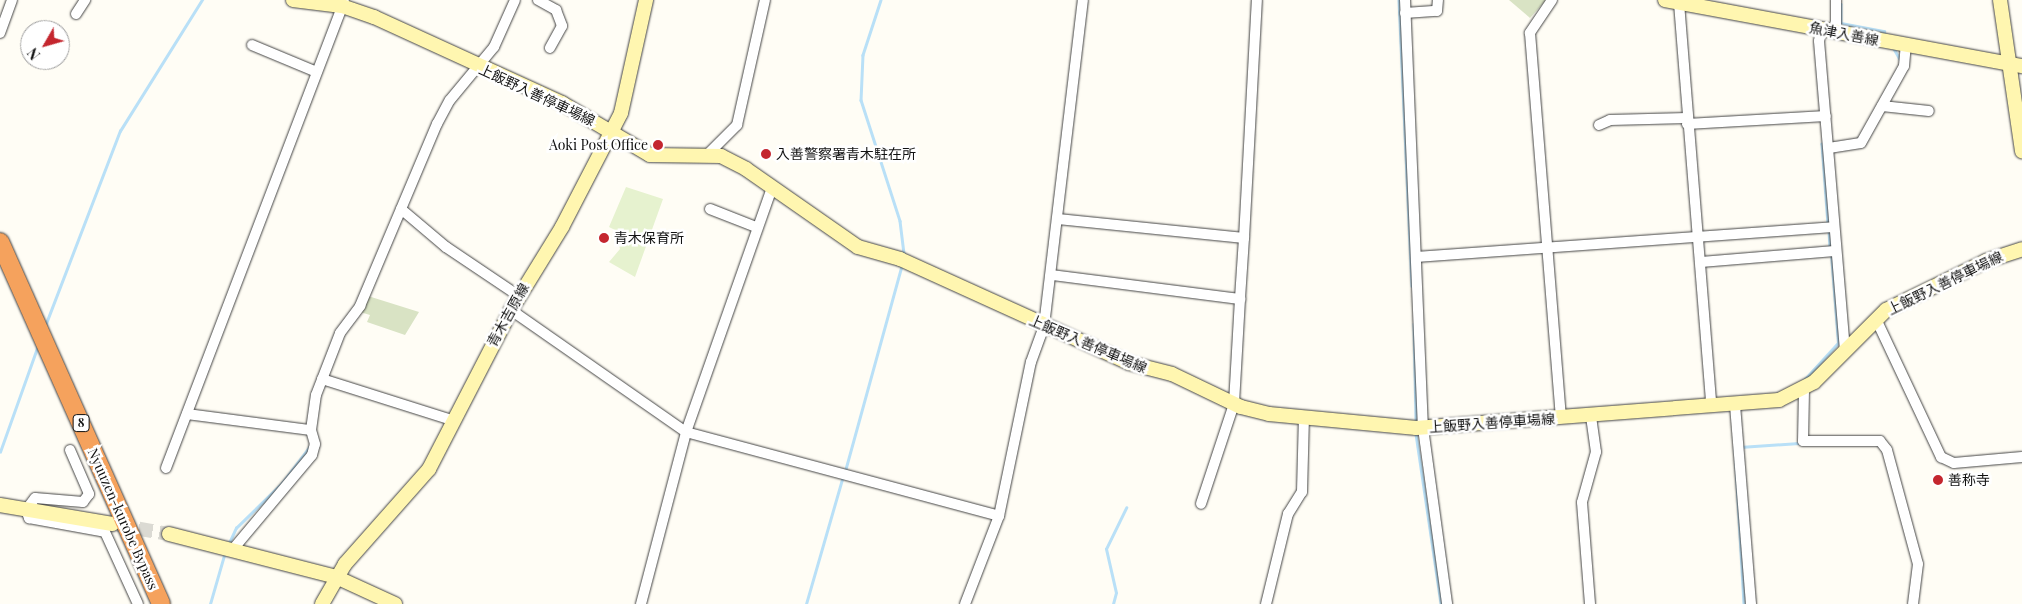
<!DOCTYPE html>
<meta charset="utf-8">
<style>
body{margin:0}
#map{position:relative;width:2022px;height:604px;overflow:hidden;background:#fffdf5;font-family:"Playfair Display","Noto Sans JP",serif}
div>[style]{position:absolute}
.cemetery>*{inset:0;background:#d9e3c4}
.pitch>*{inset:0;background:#e6f2cf}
.stream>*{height:2.5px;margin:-1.25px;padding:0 1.25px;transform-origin:1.25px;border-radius:1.25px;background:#b9e0f7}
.secondary-tunnel>*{height:14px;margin-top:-7px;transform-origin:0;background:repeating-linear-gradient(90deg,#dbdad3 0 14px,transparent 0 21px)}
.roads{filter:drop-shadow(0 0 1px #444) drop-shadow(0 0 1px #444)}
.street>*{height:10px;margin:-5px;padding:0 5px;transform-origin:5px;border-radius:5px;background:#fff}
.secondary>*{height:14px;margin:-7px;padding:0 7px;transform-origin:7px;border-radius:7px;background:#fff6b0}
.highway>*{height:18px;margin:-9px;padding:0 9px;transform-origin:9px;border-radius:9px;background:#f5a25d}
.dots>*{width:14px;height:14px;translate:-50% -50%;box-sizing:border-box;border:2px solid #fff;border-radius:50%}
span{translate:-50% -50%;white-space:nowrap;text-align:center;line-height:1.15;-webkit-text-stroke:5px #fff;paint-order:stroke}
.shield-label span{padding:1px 4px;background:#fff;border:1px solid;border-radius:4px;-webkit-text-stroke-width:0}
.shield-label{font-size:12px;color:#111;font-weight:700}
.street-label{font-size:14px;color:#111}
.poi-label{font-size:14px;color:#111}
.right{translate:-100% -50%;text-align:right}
.left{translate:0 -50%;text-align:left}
.north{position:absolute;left:20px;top:20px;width:50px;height:50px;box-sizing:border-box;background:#fff;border:1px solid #a0a0a0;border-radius:50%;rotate:232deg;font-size:14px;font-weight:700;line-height:20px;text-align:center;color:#111}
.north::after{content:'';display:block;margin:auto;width:18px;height:22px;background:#c4262e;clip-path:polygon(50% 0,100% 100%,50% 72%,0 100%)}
</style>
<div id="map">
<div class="cemetery">
<i style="clip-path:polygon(1509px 0,1546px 0,1530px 18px)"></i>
<i style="clip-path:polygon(368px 296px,419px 312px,405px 335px,367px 322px,370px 315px,360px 312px)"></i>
</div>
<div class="pitch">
<i style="clip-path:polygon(626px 187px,663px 199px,635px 277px,609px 262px,620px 249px,615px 230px,609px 227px)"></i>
</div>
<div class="stream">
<i style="left:881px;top:0;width:58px;rotate:108.1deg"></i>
<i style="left:863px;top:55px;width:45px;rotate:92.5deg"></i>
<i style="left:861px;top:100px;width:127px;rotate:72.1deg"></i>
<i style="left:900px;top:221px;width:33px;rotate:83deg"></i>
<i style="left:1399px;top:0;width:286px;rotate:87.4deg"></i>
<i style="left:1841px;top:4px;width:19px;rotate:90deg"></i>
<i style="left:1841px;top:23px;width:44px;rotate:10.5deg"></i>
<i style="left:1884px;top:31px;width:5px;rotate:68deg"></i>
<i style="left:1893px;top:47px;width:14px;rotate:60deg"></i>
<i style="left:1826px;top:144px;width:4px;rotate:180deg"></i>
<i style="left:1822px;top:144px;width:80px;rotate:85.7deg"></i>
<i style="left:1829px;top:230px;width:19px;rotate:87deg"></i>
<i style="left:1414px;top:324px;width:99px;rotate:88.8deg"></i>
<i style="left:45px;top:326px;width:209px;rotate:-69deg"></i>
<i style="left:120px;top:131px;width:155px;rotate:-58deg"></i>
<i style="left:1802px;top:382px;width:53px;rotate:-47.3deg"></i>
<i style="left:1838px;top:343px;width:88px;rotate:-94.5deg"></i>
<i style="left:1416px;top:434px;width:172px;rotate:81.6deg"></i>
<i style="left:1740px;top:447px;width:59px;rotate:-3.9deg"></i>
<i style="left:1799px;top:443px;width:3px;rotate:-90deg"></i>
<i style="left:1735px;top:448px;width:156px;rotate:86.7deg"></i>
<i style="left:0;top:452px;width:114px;rotate:-70.4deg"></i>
<i style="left:845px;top:471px;width:215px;rotate:-74.6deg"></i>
<i style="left:228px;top:545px;width:19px;rotate:-65deg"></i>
<i style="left:236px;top:528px;width:64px;rotate:-44.4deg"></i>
<i style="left:282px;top:483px;width:46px;rotate:-52.9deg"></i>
<i style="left:210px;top:604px;width:54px;rotate:-73.9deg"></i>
<i style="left:806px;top:604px;width:133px;rotate:-73.9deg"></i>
<i style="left:1113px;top:604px;width:11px;rotate:-75deg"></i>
<i style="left:1116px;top:593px;width:45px;rotate:-102.8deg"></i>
<i style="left:1106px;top:549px;width:46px;rotate:-64deg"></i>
</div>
<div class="secondary-tunnel">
<i style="left:118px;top:525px;width:52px;rotate:10deg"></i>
</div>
<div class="roads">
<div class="street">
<i style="left:538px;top:0;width:21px;rotate:29deg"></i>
<i style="left:556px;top:10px;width:17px;rotate:69deg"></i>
<i style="left:562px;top:26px;width:25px;rotate:119deg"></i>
<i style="left:1405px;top:0;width:428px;rotate:87.6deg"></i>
<i style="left:1423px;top:428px;width:178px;rotate:82.2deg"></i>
<i style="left:1552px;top:0;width:40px;rotate:124deg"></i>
<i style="left:1530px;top:33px;width:385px;rotate:85.4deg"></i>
<i style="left:1836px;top:0;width:32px;rotate:90deg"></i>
<i style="left:1679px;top:3px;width:403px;rotate:85.4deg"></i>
<i style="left:1405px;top:13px;width:32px;rotate:-4deg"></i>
<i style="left:1437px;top:11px;width:11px;rotate:-85deg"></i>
<i style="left:76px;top:14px;width:17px;rotate:-57deg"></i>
<i style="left:1821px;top:29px;width:12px;rotate:99deg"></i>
<i style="left:1819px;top:41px;width:311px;rotate:85.2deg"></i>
<i style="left:0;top:33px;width:35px;rotate:-70deg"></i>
<i style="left:252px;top:45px;width:70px;rotate:22.6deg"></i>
<i style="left:1882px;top:106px;width:47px;rotate:6.1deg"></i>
<i style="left:1687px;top:124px;width:139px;rotate:-3.3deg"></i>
<i style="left:1599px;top:125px;width:12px;rotate:-24deg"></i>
<i style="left:1610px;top:120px;width:77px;rotate:-1.5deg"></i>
<i style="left:1829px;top:148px;width:32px;rotate:-9deg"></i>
<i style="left:1861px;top:143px;width:88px;rotate:-60.8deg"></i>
<i style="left:1904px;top:66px;width:21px;rotate:-85deg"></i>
<i style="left:709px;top:153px;width:40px;rotate:-45deg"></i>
<i style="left:737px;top:125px;width:128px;rotate:-77.4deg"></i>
<i style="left:401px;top:209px;width:59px;rotate:40.2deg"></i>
<i style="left:446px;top:247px;width:88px;rotate:33.9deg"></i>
<i style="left:710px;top:209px;width:49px;rotate:21.4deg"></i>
<i style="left:1058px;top:219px;width:187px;rotate:5.8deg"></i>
<i style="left:1244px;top:238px;width:61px;rotate:93.8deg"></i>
<i style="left:1244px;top:238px;width:238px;rotate:-86.9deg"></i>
<i style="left:1416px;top:257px;width:418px;rotate:-4.1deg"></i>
<i style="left:1701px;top:262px;width:134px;rotate:-4.7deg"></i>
<i style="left:1052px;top:275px;width:190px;rotate:7.3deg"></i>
<i style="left:1240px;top:299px;width:105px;rotate:93.3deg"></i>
<i style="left:1234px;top:404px;width:105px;rotate:108.3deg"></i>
<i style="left:511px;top:310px;width:213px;rotate:34.9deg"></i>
<i style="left:686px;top:432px;width:324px;rotate:15deg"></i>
<i style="left:1876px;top:319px;width:153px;rotate:64.8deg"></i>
<i style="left:1941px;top:457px;width:14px;rotate:25deg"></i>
<i style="left:1954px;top:463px;width:68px;rotate:-5deg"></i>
<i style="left:322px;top:379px;width:136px;rotate:17.5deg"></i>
<i style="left:1804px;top:390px;width:51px;rotate:91.1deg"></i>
<i style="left:1803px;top:441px;width:77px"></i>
<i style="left:1880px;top:441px;width:11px;rotate:52deg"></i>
<i style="left:1887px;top:450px;width:118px;rotate:74.8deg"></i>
<i style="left:1918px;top:564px;width:40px;rotate:97.1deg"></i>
<i style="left:1735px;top:405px;width:200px;rotate:85.4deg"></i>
<i style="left:187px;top:414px;width:125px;rotate:7.4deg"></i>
<i style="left:311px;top:430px;width:35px;rotate:-82deg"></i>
<i style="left:316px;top:395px;width:66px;rotate:-68.8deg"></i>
<i style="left:340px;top:333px;width:34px;rotate:-53deg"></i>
<i style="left:360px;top:306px;width:198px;rotate:-67.1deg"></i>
<i style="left:437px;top:124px;width:27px;rotate:-62deg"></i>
<i style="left:450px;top:100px;width:69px;rotate:-50.3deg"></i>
<i style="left:494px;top:47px;width:51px;rotate:-65.9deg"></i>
<i style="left:70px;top:450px;width:48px;rotate:66.6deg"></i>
<i style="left:89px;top:494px;width:10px;rotate:127deg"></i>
<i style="left:83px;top:502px;width:48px;rotate:-175.2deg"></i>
<i style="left:35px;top:498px;width:15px;rotate:127deg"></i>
<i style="left:26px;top:510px;width:9px;rotate:69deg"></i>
<i style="left:29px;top:518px;width:77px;rotate:10.4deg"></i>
<i style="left:105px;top:532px;width:79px;rotate:65.4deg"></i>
<i style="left:166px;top:468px;width:499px;rotate:-69.1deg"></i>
<i style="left:234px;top:548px;width:121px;rotate:-50deg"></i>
<i style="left:312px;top:455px;width:11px;rotate:-75deg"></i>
<i style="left:315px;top:444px;width:15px;rotate:-106deg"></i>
<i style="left:641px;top:604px;width:178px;rotate:-75.3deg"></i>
<i style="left:686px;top:432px;width:259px;rotate:-70.6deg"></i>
<i style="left:965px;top:604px;width:94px;rotate:-68.9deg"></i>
<i style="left:999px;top:516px;width:157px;rotate:-78.3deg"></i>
<i style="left:1031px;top:362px;width:38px;rotate:-70deg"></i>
<i style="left:1044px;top:326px;width:328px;rotate:-83.2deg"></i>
<i style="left:1266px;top:604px;width:93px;rotate:-76.3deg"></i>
<i style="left:1288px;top:514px;width:26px;rotate:-58deg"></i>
<i style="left:1302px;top:492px;width:76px;rotate:-88.5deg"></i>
<i style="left:1590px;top:604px;width:102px;rotate:-94.5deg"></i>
<i style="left:1582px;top:502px;width:52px;rotate:-74.4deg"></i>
<i style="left:1596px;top:452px;width:36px;rotate:-98deg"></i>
</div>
<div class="secondary">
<i style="left:293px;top:0;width:49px;rotate:7deg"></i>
<i style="left:342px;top:6px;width:34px;rotate:19deg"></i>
<i style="left:374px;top:17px;width:207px;rotate:24.6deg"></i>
<i style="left:562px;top:103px;width:102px;rotate:30.6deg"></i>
<i style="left:650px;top:155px;width:71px;rotate:0.8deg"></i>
<i style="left:721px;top:156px;width:28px;rotate:27deg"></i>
<i style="left:746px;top:169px;width:136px;rotate:34.9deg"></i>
<i style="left:858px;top:247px;width:44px;rotate:15.9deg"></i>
<i style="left:900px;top:259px;width:252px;rotate:24.4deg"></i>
<i style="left:1129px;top:363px;width:44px;rotate:14.3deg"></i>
<i style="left:1172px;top:374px;width:76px;rotate:25.6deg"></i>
<i style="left:1241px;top:407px;width:29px;rotate:14deg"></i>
<i style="left:1269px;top:414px;width:148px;rotate:5.4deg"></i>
<i style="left:1416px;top:428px;width:364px;rotate:-4.4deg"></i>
<i style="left:1779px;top:400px;width:39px;rotate:-27deg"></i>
<i style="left:1814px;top:382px;width:102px;rotate:-45deg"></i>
<i style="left:1886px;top:310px;width:111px;rotate:-26.1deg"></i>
<i style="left:1986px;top:261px;width:38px;rotate:-18deg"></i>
<i style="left:1665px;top:0;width:363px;rotate:10.5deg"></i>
<i style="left:2000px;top:0;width:153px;rotate:81.7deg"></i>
<i style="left:0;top:505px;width:114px;rotate:9.6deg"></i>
<i style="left:169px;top:534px;width:172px;rotate:14.4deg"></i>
<i style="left:336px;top:577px;width:65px;rotate:24.6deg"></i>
<i style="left:322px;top:604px;width:46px;rotate:-60.1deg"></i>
<i style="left:345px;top:564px;width:127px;rotate:-48.5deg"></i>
<i style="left:429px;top:469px;width:179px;rotate:-62.7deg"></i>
<i style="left:511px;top:310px;width:97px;rotate:-58.4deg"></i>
<i style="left:562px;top:227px;width:128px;rotate:-62.6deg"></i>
<i style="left:621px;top:113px;width:116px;rotate:-77.5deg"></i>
</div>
<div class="highway">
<i style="left:0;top:242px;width:396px;rotate:66deg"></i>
</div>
</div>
<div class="dots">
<i style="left:658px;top:145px;background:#c4262e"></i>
<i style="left:766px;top:154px;background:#c4262e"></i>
<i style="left:604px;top:238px;background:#c4262e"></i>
<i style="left:1938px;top:480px;background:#c4262e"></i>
</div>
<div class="shield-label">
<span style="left:81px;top:423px">8</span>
</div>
<div class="street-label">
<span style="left:1844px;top:34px;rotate:11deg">魚津入善線</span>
<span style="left:537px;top:95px;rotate:25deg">上飯野入善停車場線</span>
<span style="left:1945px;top:283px;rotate:-26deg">上飯野入善停車場線</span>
<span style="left:508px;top:315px;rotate:-61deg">青木吉原線</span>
<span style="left:1088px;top:344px;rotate:23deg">上飯野入善停車場線</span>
<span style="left:1492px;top:423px;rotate:-4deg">上飯野入善停車場線</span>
<span style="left:123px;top:519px;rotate:66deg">Nyuuzen-kurobe Bypass</span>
</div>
<div class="poi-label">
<span class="right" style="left:648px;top:145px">Aoki Post Office</span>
<span class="left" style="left:776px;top:154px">入善警察署青木駐在所</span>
<span class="left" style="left:614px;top:238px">青木保育所</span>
<span class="left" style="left:1948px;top:480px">善称寺</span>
</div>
<div class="north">N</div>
</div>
